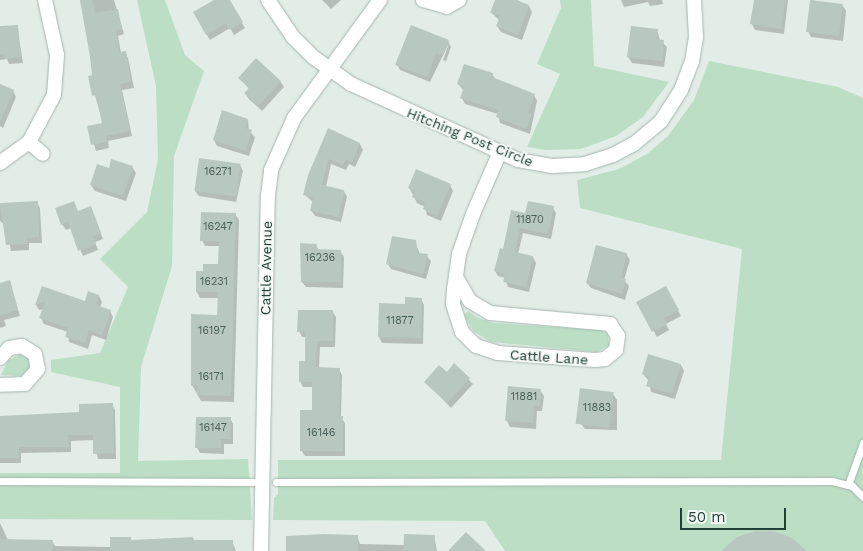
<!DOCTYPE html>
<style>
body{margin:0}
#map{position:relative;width:863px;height:551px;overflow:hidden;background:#e3ede8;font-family:"Work Sans",sans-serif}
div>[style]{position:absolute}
.green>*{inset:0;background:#bbdec5}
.shadow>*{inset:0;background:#0003}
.building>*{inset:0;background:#b8c8c1;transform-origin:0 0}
.roads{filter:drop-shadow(0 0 1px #a5b5af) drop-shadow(0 0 1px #a5b5af)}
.service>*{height:7px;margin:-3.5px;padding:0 3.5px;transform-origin:3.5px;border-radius:3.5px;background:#fff}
.minor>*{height:14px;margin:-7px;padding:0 7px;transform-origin:7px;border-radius:7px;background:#fff}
span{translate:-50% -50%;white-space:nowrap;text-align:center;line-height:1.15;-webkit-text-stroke:4px #f4f9f6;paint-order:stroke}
.number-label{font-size:11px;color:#48615a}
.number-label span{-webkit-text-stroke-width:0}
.street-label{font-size:14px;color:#223f37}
.scale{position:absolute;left:680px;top:508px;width:106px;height:22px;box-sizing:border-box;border:2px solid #223f37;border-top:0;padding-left:6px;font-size:15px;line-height:18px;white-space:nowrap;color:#223f37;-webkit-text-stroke:4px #f4f9f6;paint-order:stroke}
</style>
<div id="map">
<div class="green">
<i style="clip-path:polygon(137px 0,165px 0,185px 55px,204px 71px,174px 156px,172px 266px,141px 367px,138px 461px,248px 459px,252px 520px,0 519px,0 473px,120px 473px,120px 387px,51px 372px,51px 360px,100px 353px,128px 287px,100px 259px,147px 212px,158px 159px,156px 86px)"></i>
<i style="clip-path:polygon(560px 0,591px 0,594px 66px,669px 82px,643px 117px,616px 136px,581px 149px,545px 150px,527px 147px,560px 74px,537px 64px,561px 8px)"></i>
<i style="clip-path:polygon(709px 61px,838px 87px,863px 98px,863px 551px,505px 551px,485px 521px,273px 520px,274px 498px,278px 494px,278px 460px,721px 460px,742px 249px,580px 208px,577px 180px,619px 169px,647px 154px,668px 136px,694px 100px)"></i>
<i style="clip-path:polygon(468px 311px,478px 318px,494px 323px,602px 330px,608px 335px,609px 345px,597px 352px,491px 342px,473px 331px,464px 315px)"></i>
<i style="clip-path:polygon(20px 354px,28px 359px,30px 369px,20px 376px,1px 375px,8px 361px)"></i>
</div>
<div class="shadow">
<i style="clip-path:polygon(80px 0,114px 0,124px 34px,118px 36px,121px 53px,125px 52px,128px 58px,134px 88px,122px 90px,132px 136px,108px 141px,109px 148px,96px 151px,89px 127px,103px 124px,90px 77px,93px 76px,92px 56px)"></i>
<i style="clip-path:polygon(216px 0,228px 0,245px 28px,234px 35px,230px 28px,210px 40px,194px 13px)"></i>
<i style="clip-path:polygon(322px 0,341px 0,331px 9px)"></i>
<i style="clip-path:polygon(496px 0,513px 0,529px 6px,532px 12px,522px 40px,501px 32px,497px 26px,499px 20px,492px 13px)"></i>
<i style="clip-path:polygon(662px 0,663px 4px,650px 6px,648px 2px,624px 7px,621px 0)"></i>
<i style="clip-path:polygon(755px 0,788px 0,784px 34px,755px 30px,752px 24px)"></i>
<i style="clip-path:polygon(811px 0,843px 6px,846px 11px,843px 41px,811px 37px,808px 31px)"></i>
<i style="clip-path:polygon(17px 26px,23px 63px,9px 64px,7px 59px,0 60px,0 27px)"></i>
<i style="clip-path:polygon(657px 30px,660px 40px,667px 47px,664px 67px,632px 63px,628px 57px)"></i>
<i style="clip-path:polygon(448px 41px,451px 47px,446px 61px,443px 60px,449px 43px,430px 82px,400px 70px,397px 64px)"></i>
<i style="clip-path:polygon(492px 74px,496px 80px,534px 95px,537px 101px,530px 134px,500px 123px,498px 114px,465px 104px,462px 98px,464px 91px,458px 84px)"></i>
<i style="clip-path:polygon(240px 78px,280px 81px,284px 87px,262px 111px,249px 99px,245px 93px,249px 89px)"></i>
<i style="clip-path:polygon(0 85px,13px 91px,16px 97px,3px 128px,0 126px)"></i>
<i style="clip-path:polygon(248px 120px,249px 131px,255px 137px,249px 156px,217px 146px,214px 140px)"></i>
<i style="clip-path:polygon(328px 130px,360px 144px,363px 150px,355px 167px,349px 164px,346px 170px,331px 164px,326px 187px,344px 191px,347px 197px,341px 222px,315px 216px,311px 210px,313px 202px,305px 195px)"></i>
<i style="clip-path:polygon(240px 165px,243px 171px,236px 202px,199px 196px,195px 191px)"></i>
<i style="clip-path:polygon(132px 167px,136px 173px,126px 201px,95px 191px,91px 185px,109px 169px)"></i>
<i style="clip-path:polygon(450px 185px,453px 191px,441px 221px,427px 215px,425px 207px,417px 203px,409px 187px)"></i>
<i style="clip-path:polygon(73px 202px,78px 212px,93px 213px,103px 239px,95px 242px,98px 250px,83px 256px,71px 228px,66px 230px,62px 224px)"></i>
<i style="clip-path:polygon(37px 203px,40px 208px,42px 243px,29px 243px,29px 250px,11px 251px,6px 226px,0 221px,0 204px)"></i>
<i style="clip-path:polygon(553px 208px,556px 213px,551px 239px,523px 233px,518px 254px,533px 257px,536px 263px,529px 292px,508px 287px,505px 278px,498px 276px,495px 271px,504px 250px,526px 214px)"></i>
<i style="clip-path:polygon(235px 214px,239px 220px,234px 402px,201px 401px,192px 385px,218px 316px,219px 298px,200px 298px,197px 292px,204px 272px,219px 265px,220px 246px,205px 246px,202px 240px)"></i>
<i style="clip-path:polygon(415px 242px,420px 254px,427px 256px,431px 261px,426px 279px,391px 269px,387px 263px)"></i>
<i style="clip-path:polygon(316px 245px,319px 251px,340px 251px,344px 257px,343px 288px,306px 287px,302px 282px)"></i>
<i style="clip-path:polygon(626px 254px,630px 260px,624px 280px,629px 286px,625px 300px,591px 288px,587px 283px)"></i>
<i style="clip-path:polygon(10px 282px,20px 316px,4px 320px,6px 326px,0 328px,0 284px)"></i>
<i style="clip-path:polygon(43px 287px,85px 303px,99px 296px,102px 302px,100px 308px,110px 311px,113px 317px,106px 340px,92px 335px,88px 349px,69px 342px,68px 332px,44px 324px,41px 318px,44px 309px,39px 310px,36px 305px)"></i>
<i style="clip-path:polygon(665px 287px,681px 316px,666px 324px,669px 330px,657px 337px,638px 302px)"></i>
<i style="clip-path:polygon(421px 299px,424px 305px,423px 344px,382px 343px,379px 337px)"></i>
<i style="clip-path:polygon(332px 311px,336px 317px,335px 347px,320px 347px,319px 368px,339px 369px,342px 375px,341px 417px,345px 423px,345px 456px,305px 456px,301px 450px,313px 411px,313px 387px,303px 387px,300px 381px,307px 362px,307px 337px,302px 337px,299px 331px)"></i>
<i style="clip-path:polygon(454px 365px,473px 384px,451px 408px,426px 382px,447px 373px)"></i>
<i style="clip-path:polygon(681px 365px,684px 371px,675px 399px,651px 392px,649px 381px,643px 374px)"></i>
<i style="clip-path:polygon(540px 390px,544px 396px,542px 411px,537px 411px,536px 429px,510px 427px,507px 421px)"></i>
<i style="clip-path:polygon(613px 394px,617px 400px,617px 430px,585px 429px,581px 424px)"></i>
<i style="clip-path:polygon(112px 404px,115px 410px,116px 459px,98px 459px,94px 440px,71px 441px,71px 452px,21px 453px,21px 463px,0 463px,0 417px,81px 413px)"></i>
<i style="clip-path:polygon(230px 418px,233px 424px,233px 444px,224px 444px,224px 454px,200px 453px,197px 447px)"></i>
<i style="clip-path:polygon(0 523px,8px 540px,52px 541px,55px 546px,111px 547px,130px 538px,132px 541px,193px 538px,195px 542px,232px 541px,236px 551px,0 551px)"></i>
<i style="clip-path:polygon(357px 536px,360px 544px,405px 545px,434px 536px,437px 551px,287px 551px)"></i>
</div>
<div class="building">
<i style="clip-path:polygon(80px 0,93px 0,95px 13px,118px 9px,122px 29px,116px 30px,119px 52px,126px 51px,131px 82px,120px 84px,130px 131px,106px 136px,107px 142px,91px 145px,87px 126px,102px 123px,96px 95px,92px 96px,88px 76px,92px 75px,90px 57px)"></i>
<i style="clip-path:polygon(214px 0,230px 0,243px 22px,229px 30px,226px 23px,206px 35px,193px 12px)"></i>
<i style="clip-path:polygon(495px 0,517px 0,529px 5px,518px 35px,496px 26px,500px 16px,490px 13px)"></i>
<i style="clip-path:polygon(754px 0,786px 0,781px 29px,750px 24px)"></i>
<i style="left:810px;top:0;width:33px;height:32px;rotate:7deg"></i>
<i style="clip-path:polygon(18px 25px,21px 57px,5px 59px,4px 54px,0 54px,0 26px)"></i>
<i style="clip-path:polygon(411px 25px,449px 40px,443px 56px,436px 53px,427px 77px,395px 65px)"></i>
<i style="clip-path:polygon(631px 26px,658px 29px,656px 39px,664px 40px,662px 61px,627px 57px)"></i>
<i style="clip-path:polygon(256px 58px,281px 81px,258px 106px,244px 93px,249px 88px,238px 78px)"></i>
<i style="clip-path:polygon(464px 64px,493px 73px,492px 77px,535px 94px,528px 112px,532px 114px,526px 129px,496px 117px,498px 110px,460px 98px,464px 87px,457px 84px)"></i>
<i style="clip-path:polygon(0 84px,14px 90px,0 122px)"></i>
<i style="clip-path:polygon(222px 110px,248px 119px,245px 128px,252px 130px,246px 151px,213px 140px)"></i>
<i style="clip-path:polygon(328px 128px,360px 143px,352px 162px,346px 159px,343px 165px,328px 159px,322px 185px,344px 190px,339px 217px,310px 211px,313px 197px,303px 195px,308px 175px)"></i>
<i style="left:199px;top:158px;width:42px;height:33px;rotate:8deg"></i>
<i style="clip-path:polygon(111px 159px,133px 166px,123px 196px,90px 185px,97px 164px,109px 168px)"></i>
<i style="clip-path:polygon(416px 169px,451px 184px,437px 216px,423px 209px,425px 203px,412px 197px,415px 191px,408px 188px)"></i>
<i style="clip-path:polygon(38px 201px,39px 237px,27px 238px,27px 244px,6px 245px,0 203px)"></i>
<i style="clip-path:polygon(74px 201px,78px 211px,91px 206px,101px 233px,93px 236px,96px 244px,78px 251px,68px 222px,61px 225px,55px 208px)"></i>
<i style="clip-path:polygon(528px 201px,554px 206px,548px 234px,520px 228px,515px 252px,533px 256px,526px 287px,503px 282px,505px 274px,494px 271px,500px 248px,503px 249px,511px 210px,525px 213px)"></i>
<i style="clip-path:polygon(201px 212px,236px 213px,231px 396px,197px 395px,197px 386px,191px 386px,191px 314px,217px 315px,218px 292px,196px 292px,196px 271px,203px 271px,203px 264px,218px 264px,219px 241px,200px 241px)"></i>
<i style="clip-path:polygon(392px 236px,416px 240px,418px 253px,428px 254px,423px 274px,386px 264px)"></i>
<i style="clip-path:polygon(300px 243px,317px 244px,316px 249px,341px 250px,341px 282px,301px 282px)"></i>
<i style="clip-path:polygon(596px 245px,627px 253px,621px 278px,626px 279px,622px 294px,586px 283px)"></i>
<i style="clip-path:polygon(10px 280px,18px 310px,0 315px,0 283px)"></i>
<i style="clip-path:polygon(42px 286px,85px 301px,88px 291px,99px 295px,96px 305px,111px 310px,102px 335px,89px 330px,85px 343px,65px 337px,68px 328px,39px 318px,45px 302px,35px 305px)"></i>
<i style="clip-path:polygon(666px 286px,679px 310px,664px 318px,667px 324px,652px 332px,636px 302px)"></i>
<i style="clip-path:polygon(405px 297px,422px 298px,421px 338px,378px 337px,379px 303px,405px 304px)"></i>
<i style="clip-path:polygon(298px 310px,333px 310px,333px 341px,317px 341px,316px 367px,340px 368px,339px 416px,343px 416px,343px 451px,300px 451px,300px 410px,312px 410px,312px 382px,299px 382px,299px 361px,305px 361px,305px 332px,297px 332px)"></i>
<i style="clip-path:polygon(648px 354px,681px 364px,672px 394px,646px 386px,649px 377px,642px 374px)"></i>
<i style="clip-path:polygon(454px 363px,470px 378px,447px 403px,424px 382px,439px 365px,447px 372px)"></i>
<i style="clip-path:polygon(508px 386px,541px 389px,540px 406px,534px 405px,533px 423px,505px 421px)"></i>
<i style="left:580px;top:388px;width:34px;height:36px;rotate:7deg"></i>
<i style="clip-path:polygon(113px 403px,114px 453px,93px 454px,93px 435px,68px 435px,69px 447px,19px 447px,19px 458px,0 458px,0 416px,79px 412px,79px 404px)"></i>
<i style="clip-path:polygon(196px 417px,231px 417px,230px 439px,221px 439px,221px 448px,195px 448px)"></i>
<i style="clip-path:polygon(755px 531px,774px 531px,792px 538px,807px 551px,721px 551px,737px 537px)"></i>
<i style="clip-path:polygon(466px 532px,486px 551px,448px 551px)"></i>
<i style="clip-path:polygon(324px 534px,358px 535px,358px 551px,286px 551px,286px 536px)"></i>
<i style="left:404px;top:534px;width:31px;height:17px;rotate:2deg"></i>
<i style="clip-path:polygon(110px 537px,131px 537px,131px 540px,193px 537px,193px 540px,233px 540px,233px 551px,110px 551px)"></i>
<i style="left:0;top:539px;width:53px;height:12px;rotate:1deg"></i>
</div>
<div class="roads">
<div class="service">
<i style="left:0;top:481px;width:263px;rotate:0.2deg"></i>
<i style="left:276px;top:482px;width:556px;rotate:-0.1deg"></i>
<i style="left:832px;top:481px;width:21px;rotate:14deg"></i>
<i style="left:852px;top:486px;width:16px;rotate:45deg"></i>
<i style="left:848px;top:485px;width:45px;rotate:-70.3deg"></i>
</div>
<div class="minor">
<i style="left:268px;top:0;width:45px;rotate:56deg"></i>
<i style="left:293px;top:37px;width:28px;rotate:45deg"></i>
<i style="left:313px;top:57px;width:47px;rotate:35.4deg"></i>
<i style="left:351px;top:84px;width:183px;rotate:24.5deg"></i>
<i style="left:518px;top:160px;width:35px;rotate:10deg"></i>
<i style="left:552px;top:166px;width:33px;rotate:-3deg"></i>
<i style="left:585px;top:164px;width:29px;rotate:-18deg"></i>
<i style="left:613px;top:155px;width:24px;rotate:-28deg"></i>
<i style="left:634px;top:144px;width:35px;rotate:-40deg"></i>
<i style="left:661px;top:121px;width:37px;rotate:-57deg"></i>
<i style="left:681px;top:90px;width:30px;rotate:-69deg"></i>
<i style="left:692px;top:62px;width:25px;rotate:-81deg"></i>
<i style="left:696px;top:37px;width:37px;rotate:-93deg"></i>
<i style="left:423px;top:0;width:25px;rotate:16deg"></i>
<i style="left:447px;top:7px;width:14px;rotate:-30deg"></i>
<i style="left:29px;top:142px;width:18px;rotate:41deg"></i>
<i style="left:0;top:163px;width:36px;rotate:-36deg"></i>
<i style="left:29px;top:142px;width:53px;rotate:-62deg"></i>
<i style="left:54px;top:95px;width:40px;rotate:-85.7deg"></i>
<i style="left:57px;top:55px;width:56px;rotate:-102.3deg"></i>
<i style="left:456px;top:277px;width:28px;rotate:60deg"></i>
<i style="left:470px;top:301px;width:23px;rotate:31deg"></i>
<i style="left:490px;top:313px;width:121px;rotate:5.2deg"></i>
<i style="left:610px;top:324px;width:14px;rotate:56deg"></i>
<i style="left:618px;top:336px;width:14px;rotate:98deg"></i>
<i style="left:616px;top:350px;width:14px;rotate:141deg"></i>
<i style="left:605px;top:359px;width:10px;rotate:174deg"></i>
<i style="left:595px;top:360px;width:97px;rotate:-175.9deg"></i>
<i style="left:498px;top:353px;width:23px;rotate:-162deg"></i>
<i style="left:476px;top:346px;width:20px;rotate:-135deg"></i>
<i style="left:462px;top:332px;width:29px;rotate:-108deg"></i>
<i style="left:453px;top:304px;width:14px;rotate:-86deg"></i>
<i style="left:454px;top:290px;width:36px;rotate:-82deg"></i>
<i style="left:459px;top:254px;width:42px;rotate:-70.7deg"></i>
<i style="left:473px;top:214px;width:68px;rotate:-66.5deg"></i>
<i style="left:0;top:358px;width:13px;rotate:-48deg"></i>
<i style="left:9px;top:348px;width:13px;rotate:-9deg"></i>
<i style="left:22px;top:346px;width:15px;rotate:32deg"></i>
<i style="left:35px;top:354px;width:15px;rotate:79deg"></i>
<i style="left:38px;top:369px;width:20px;rotate:131deg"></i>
<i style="left:25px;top:384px;width:25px;rotate:178deg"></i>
<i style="left:261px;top:551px;width:355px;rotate:-88.9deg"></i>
<i style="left:268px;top:196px;width:26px;rotate:-83deg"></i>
<i style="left:271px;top:170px;width:57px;rotate:-66.1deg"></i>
<i style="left:294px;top:118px;width:146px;rotate:-53.9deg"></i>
</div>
</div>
<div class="number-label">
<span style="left:218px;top:172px">16271</span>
<span style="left:530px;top:220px">11870</span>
<span style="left:218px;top:227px">16247</span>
<span style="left:320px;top:258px">16236</span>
<span style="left:214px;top:282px">16231</span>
<span style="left:400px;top:321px">11877</span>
<span style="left:212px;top:331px">16197</span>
<span style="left:211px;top:377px">16171</span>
<span style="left:524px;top:397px">11881</span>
<span style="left:597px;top:408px">11883</span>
<span style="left:213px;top:428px">16147</span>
<span style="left:321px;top:433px">16146</span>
</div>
<div class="street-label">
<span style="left:470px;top:137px;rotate:22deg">Hitching Post Circle</span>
<span style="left:266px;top:268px;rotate:-89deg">Cattle Avenue</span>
<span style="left:549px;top:357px;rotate:4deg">Cattle Lane</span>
</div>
<div class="scale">50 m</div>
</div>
